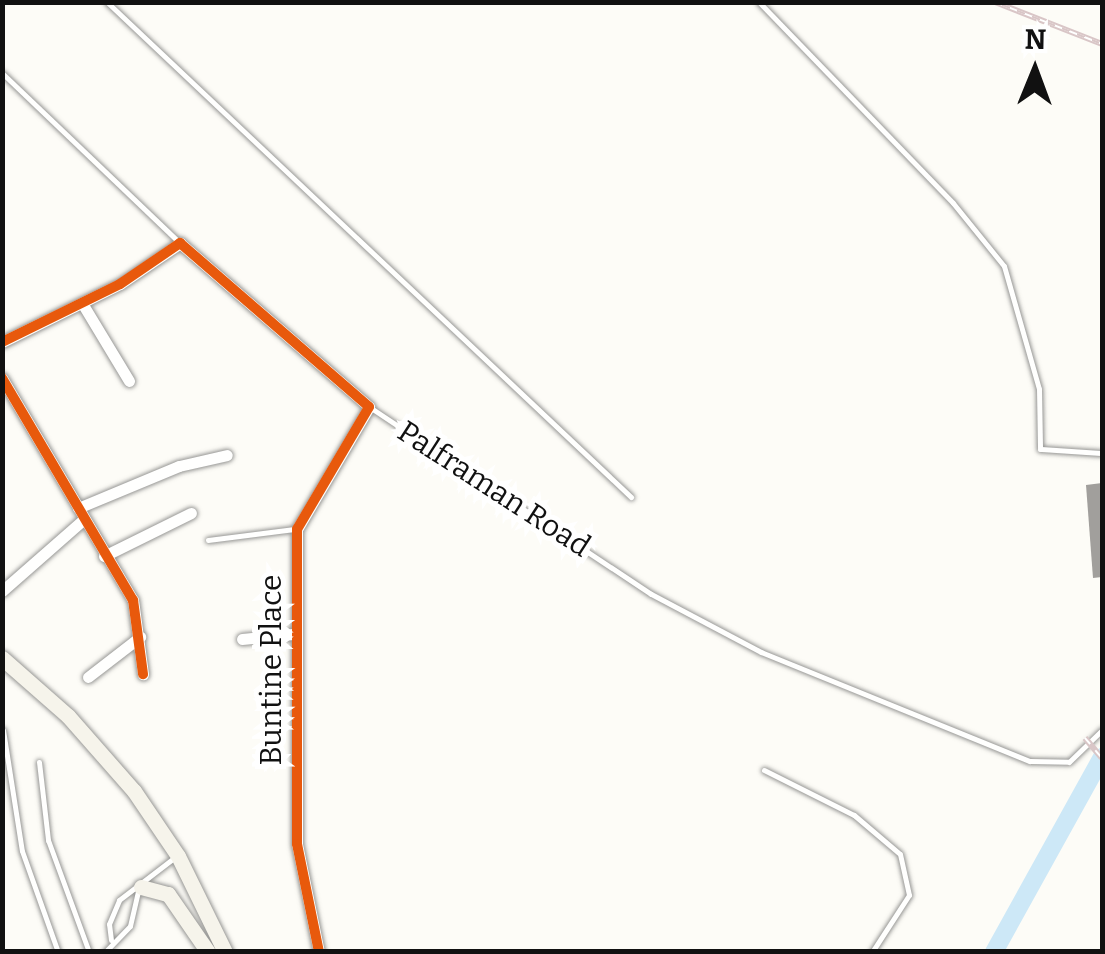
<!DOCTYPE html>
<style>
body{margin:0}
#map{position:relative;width:1105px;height:954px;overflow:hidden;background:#fdfcf7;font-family:Bitter,serif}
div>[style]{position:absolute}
.river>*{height:18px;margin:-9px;padding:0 9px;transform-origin:9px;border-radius:9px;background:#cde8f7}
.building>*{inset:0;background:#a19f9c}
.roads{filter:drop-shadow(0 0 2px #979795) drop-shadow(0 0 2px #979795)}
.lane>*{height:5px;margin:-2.5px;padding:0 2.5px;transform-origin:2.5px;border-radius:2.5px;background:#fffffe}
.street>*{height:11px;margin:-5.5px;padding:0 5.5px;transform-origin:5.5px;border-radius:5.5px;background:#fffffe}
.secondary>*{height:15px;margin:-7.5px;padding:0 7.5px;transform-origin:7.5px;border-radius:7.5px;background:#f6f4eb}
.rail>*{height:6px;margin-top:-3px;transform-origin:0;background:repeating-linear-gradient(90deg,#fff 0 8px,#d9c6c7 0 16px);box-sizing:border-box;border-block:2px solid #d9c6c7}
.cycleway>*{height:10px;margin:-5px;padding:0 5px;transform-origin:5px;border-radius:5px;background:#e8590c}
span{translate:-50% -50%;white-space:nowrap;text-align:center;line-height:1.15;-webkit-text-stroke:10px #fff;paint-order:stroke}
.street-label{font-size:30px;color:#111}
.frame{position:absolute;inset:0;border:5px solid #111;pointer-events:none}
.north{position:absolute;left:985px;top:20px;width:100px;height:100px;-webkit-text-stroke:8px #fff;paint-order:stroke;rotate:1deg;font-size:28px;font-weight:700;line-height:40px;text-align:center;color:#111}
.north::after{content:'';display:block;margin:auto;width:35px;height:45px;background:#111;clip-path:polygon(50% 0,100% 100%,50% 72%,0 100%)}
</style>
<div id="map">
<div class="river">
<i style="left:994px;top:952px;width:223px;rotate:-61deg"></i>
</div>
<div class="building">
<i style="clip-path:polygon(1102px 483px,1102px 577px,1093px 578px,1086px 485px)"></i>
</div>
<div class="roads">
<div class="lane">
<i style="left:107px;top:2px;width:721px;rotate:43.37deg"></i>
<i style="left:759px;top:2px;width:279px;rotate:46deg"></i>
<i style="left:953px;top:203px;width:81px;rotate:51deg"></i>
<i style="left:1004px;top:266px;width:128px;rotate:74.1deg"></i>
<i style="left:1039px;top:389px;width:60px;rotate:89deg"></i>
<i style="left:1040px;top:449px;width:62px;rotate:3.7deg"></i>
<i style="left:2px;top:73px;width:243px;rotate:43.7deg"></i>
<i style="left:371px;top:408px;width:336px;rotate:33.6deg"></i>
<i style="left:651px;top:594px;width:124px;rotate:27.8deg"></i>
<i style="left:761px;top:652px;width:290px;rotate:22.1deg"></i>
<i style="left:1030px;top:761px;width:39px;rotate:1deg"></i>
<i style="left:1069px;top:762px;width:46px;rotate:-44.1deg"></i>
<i style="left:208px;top:540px;width:87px;rotate:-7.3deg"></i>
<i style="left:3px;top:730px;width:122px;rotate:81.1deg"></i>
<i style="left:22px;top:851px;width:107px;rotate:70.4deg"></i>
<i style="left:39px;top:762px;width:79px;rotate:83.4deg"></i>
<i style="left:48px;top:840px;width:119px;rotate:69.9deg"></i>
<i style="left:764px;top:770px;width:101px;rotate:26.6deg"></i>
<i style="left:854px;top:815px;width:60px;rotate:40.3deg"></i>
<i style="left:900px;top:854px;width:42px;rotate:77.6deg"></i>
<i style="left:909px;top:895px;width:68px;rotate:123deg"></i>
<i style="left:111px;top:940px;width:16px;rotate:-97deg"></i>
<i style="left:109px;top:924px;width:26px;rotate:-67deg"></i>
<i style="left:119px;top:900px;width:69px;rotate:-37.4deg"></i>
<i style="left:105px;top:952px;width:36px;rotate:-46deg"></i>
<i style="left:130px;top:926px;width:36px;rotate:-77deg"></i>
</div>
<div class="street">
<i style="left:82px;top:303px;width:91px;rotate:58.9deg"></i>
<i style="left:2px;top:342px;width:131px;rotate:-26.2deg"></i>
<i style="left:120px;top:284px;width:73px;rotate:-34.3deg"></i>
<i style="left:180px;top:243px;width:250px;rotate:40.9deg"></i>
<i style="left:369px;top:407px;width:142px;rotate:120.5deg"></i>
<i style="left:297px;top:529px;width:315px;rotate:90deg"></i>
<i style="left:297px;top:844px;width:110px;rotate:78.5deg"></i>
<i style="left:2px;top:378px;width:258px;rotate:59.5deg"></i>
<i style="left:133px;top:600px;width:75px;rotate:82.3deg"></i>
<i style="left:78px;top:508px;width:109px;rotate:-22.6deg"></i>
<i style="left:179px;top:466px;width:49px;rotate:-12.9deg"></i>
<i style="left:104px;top:556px;width:97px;rotate:-26.3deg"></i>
<i style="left:2px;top:591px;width:109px;rotate:-41.3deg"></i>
<i style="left:242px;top:639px;width:51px;rotate:-5.6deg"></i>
<i style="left:88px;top:677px;width:66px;rotate:-37.6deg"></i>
</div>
<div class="secondary">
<i style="left:2px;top:658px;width:88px;rotate:41.3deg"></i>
<i style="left:68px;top:716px;width:100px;rotate:48.7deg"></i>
<i style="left:134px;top:791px;width:78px;rotate:55.9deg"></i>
<i style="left:178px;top:856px;width:107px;rotate:63.9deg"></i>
<i style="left:141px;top:887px;width:28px;rotate:15deg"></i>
<i style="left:168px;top:894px;width:70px;rotate:55.4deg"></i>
</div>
</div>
<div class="rail">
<i style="left:995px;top:2px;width:115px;rotate:21.4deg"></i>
<i style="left:1085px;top:738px;width:26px;rotate:50deg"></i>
</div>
<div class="cycleway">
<i style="left:2px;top:342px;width:131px;rotate:-26.2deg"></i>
<i style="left:120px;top:284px;width:73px;rotate:-34.3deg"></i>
<i style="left:180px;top:243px;width:250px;rotate:40.9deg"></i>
<i style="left:369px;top:407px;width:142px;rotate:120.5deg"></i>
<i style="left:297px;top:529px;width:315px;rotate:90deg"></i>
<i style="left:297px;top:844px;width:110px;rotate:78.5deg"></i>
<i style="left:2px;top:378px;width:258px;rotate:59.5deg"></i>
<i style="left:133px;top:600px;width:75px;rotate:82.3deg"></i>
</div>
<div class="street-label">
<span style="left:494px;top:489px;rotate:33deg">Palframan Road</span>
<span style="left:271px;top:670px;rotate:-90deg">Buntine Place</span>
</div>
<div class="frame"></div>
<div class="north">N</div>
</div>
